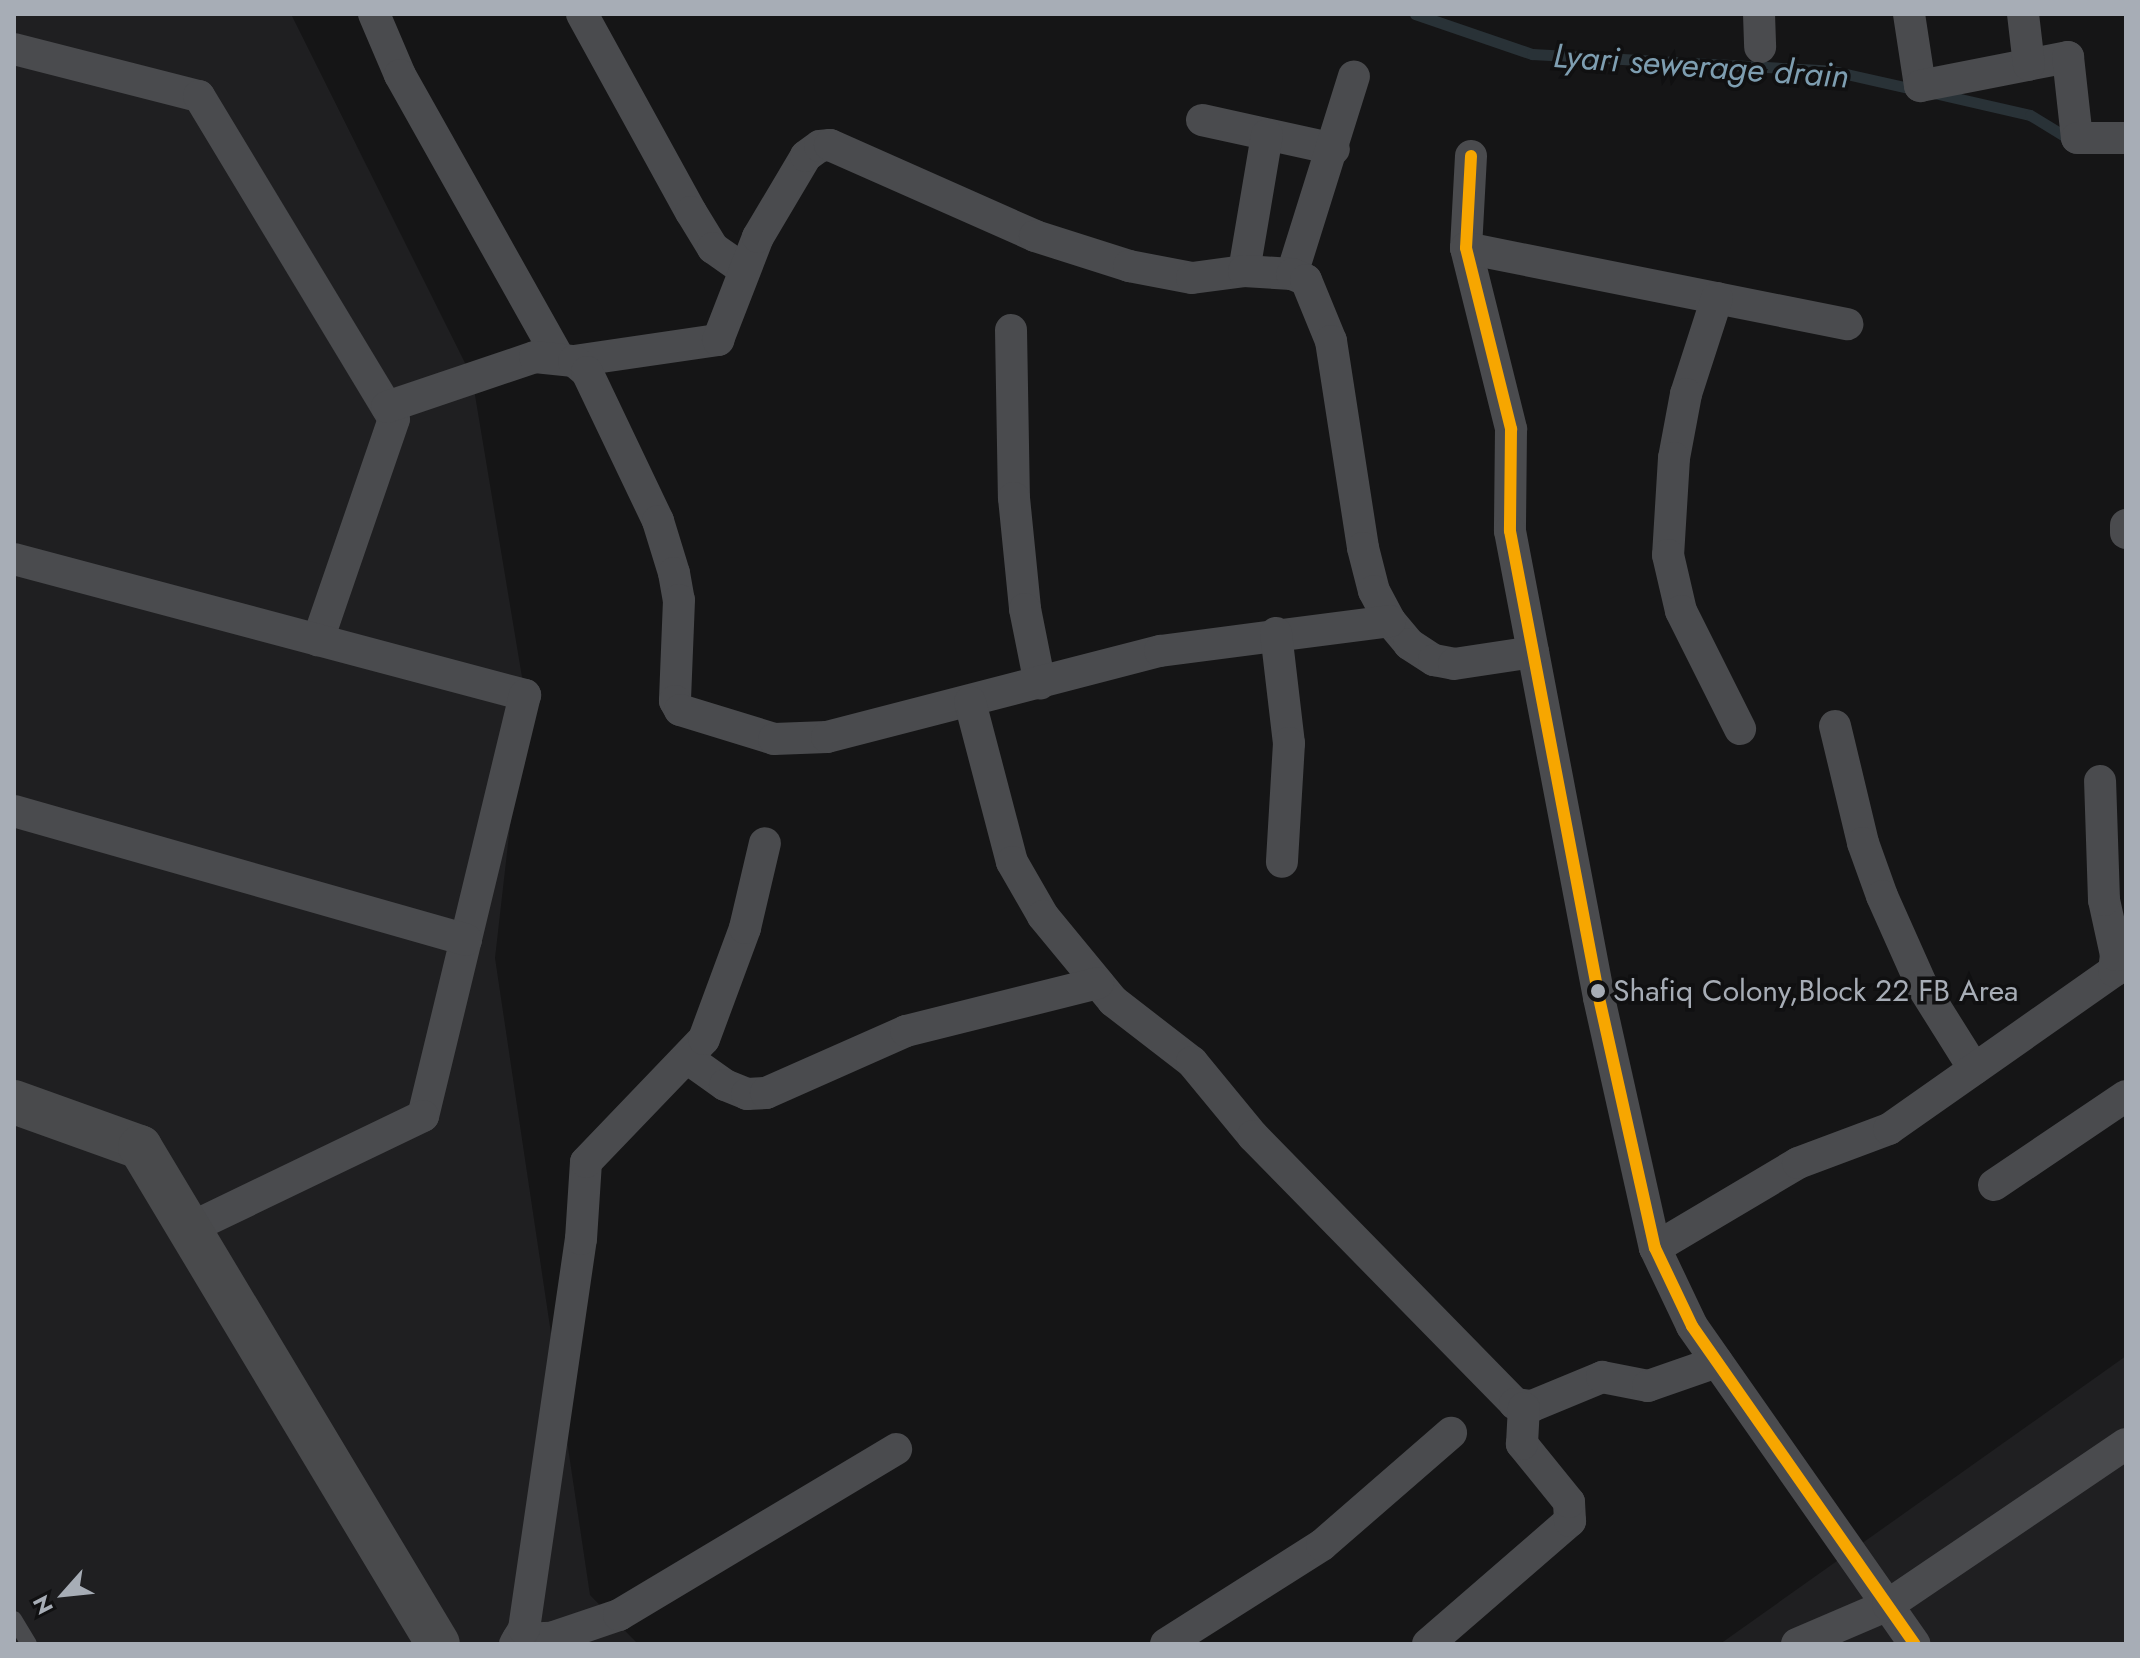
<!DOCTYPE html>
<style>
body{margin:0}
#map{position:relative;width:2140px;height:1658px;overflow:hidden;background:#151516;font-family:Jost,sans-serif}
div>[style]{position:absolute}
.built>*{inset:0;background:#1f1f21}
.stream>*{height:11px;margin:-5.5px;padding:0 5.5px;transform-origin:5.5px;border-radius:5.5px;background:#293237}
.lane>*{height:16px;margin:-8px;padding:0 8px;transform-origin:8px;border-radius:8px;background:#4a4b4e}
.street>*{height:32px;margin:-16px;padding:0 16px;transform-origin:16px;border-radius:16px;background:#4a4b4e}
.secondary>*{height:44px;margin:-22px;padding:0 22px;transform-origin:22px;border-radius:22px;background:#494a4c}
.bus-1>*{height:12px;margin:-6px;padding:0 6px;transform-origin:6px;border-radius:6px;background:#f7a600}
.dots>*{width:22px;height:22px;translate:-50% -50%;box-sizing:border-box;border:4px solid #101011;border-radius:50%}
span{translate:-50% -50%;white-space:nowrap;text-align:center;line-height:1.15;-webkit-text-stroke:7px #101011;paint-order:stroke}
.bus-label{font-size:30px;color:#a7adb6}
.left{translate:0 -50%;text-align:left}
.water-label{font-size:34px;color:#7e9eb1;font-style:italic}
.frame{position:absolute;inset:0;border:16px solid #a7adb6;pointer-events:none}
.north{position:absolute;left:24px;top:1554px;width:80px;height:80px;-webkit-text-stroke:6px #101011;paint-order:stroke;rotate:243deg;font-size:22px;font-weight:700;line-height:32px;text-align:center;color:#a7adb6}
.north::after{content:'';display:block;margin:auto;width:28px;height:36px;background:#a7adb6;clip-path:polygon(50% 0,100% 100%,50% 72%,0 100%)}
</style>
<div id="map">
<div class="built">
<i style="clip-path:polygon(14px 14px,291px 14px,472px 377px,525px 695px,495px 958px,590px 1595px,638px 1644px,14px 1644px)"></i>
<i style="clip-path:polygon(2126px 1356px,2126px 1644px,1720px 1644px)"></i>
</div>
<div class="stream">
<i style="left:1415px;top:14px;width:124px;rotate:18.9deg"></i>
<i style="left:1532px;top:54px;width:301px;rotate:3.2deg"></i>
<i style="left:1833px;top:71px;width:86px;rotate:12.7deg"></i>
<i style="left:1934px;top:93px;width:98px;rotate:12.9deg"></i>
<i style="left:2030px;top:115px;width:48px;rotate:31.4deg"></i>
</div>
<div class="lane">
<i style="left:14px;top:1619px;width:29px;rotate:59deg"></i>
</div>
<div class="street">
<i style="left:374px;top:14px;width:66px;rotate:66.9deg"></i>
<i style="left:400px;top:75px;width:322px;rotate:60.7deg"></i>
<i style="left:582px;top:14px;width:226px;rotate:61.2deg"></i>
<i style="left:691px;top:212px;width:42px;rotate:58.6deg"></i>
<i style="left:713px;top:248px;width:35px;rotate:35deg"></i>
<i style="left:1759px;top:14px;width:33px;rotate:88deg"></i>
<i style="left:1909px;top:14px;width:73px;rotate:81.3deg"></i>
<i style="left:1920px;top:86px;width:151px;rotate:-11.1deg"></i>
<i style="left:2068px;top:57px;width:81px;rotate:83.7deg"></i>
<i style="left:2077px;top:138px;width:49px"></i>
<i style="left:2023px;top:14px;width:51px;rotate:83.3deg"></i>
<i style="left:14px;top:49px;width:191px;rotate:14.3deg"></i>
<i style="left:199px;top:96px;width:377px;rotate:58.9deg"></i>
<i style="left:394px;top:419px;width:234px;rotate:109deg"></i>
<i style="left:1202px;top:120px;width:135px;rotate:12.4deg"></i>
<i style="left:1471px;top:156px;width:92px;rotate:93.1deg"></i>
<i style="left:1466px;top:248px;width:187px;rotate:76deg"></i>
<i style="left:1511px;top:429px;width:102px;rotate:90.6deg"></i>
<i style="left:1510px;top:531px;width:475px;rotate:79.2deg"></i>
<i style="left:1599px;top:998px;width:256px;rotate:77.4deg"></i>
<i style="left:1655px;top:1248px;width:86px;rotate:64.6deg"></i>
<i style="left:1692px;top:1326px;width:388px;rotate:55deg"></i>
<i style="left:1466px;top:248px;width:389px;rotate:11.3deg"></i>
<i style="left:1244px;top:271px;width:138px;rotate:-80.4deg"></i>
<i style="left:1292px;top:274px;width:207px;rotate:-72.6deg"></i>
<i style="left:1717px;top:298px;width:101px;rotate:107.9deg"></i>
<i style="left:1686px;top:394px;width:65px;rotate:100.6deg"></i>
<i style="left:1674px;top:458px;width:97px;rotate:93.5deg"></i>
<i style="left:1668px;top:555px;width:57px;rotate:76.9deg"></i>
<i style="left:1681px;top:611px;width:132px;rotate:63.4deg"></i>
<i style="left:1011px;top:330px;width:168px;rotate:89deg"></i>
<i style="left:1014px;top:498px;width:112px;rotate:84.3deg"></i>
<i style="left:1025px;top:609px;width:76px;rotate:78.7deg"></i>
<i style="left:574px;top:361px;width:146px;rotate:-8.3deg"></i>
<i style="left:718px;top:340px;width:110px;rotate:-68.8deg"></i>
<i style="left:758px;top:237px;width:94px;rotate:-59.3deg"></i>
<i style="left:806px;top:156px;width:17px;rotate:-36deg"></i>
<i style="left:820px;top:146px;width:10px;rotate:-6deg"></i>
<i style="left:830px;top:145px;width:224px;rotate:23.9deg"></i>
<i style="left:1035px;top:236px;width:99px;rotate:17.7deg"></i>
<i style="left:1129px;top:266px;width:64px;rotate:10.8deg"></i>
<i style="left:1192px;top:278px;width:52px;rotate:-7.7deg"></i>
<i style="left:1244px;top:271px;width:48px;rotate:3.6deg"></i>
<i style="left:1292px;top:274px;width:15px;rotate:23deg"></i>
<i style="left:1306px;top:280px;width:66px;rotate:67.7deg"></i>
<i style="left:1331px;top:341px;width:209px;rotate:81.2deg"></i>
<i style="left:1363px;top:548px;width:44px;rotate:75.7deg"></i>
<i style="left:1374px;top:591px;width:34px;rotate:62deg"></i>
<i style="left:1390px;top:621px;width:30px;rotate:50deg"></i>
<i style="left:1409px;top:644px;width:30px;rotate:33deg"></i>
<i style="left:1434px;top:660px;width:20px;rotate:11deg"></i>
<i style="left:1454px;top:664px;width:80px;rotate:-8.6deg"></i>
<i style="left:387px;top:407px;width:156px;rotate:-18.7deg"></i>
<i style="left:535px;top:357px;width:39px;rotate:6deg"></i>
<i style="left:574px;top:361px;width:17px;rotate:40deg"></i>
<i style="left:587px;top:372px;width:165px;rotate:64.5deg"></i>
<i style="left:658px;top:521px;width:54px;rotate:72.9deg"></i>
<i style="left:674px;top:573px;width:27px;rotate:80deg"></i>
<i style="left:679px;top:600px;width:101px;rotate:92.3deg"></i>
<i style="left:675px;top:701px;width:10px;rotate:61deg"></i>
<i style="left:680px;top:710px;width:98px;rotate:17.1deg"></i>
<i style="left:774px;top:739px;width:53px;rotate:-2.2deg"></i>
<i style="left:827px;top:737px;width:344px;rotate:-14.5deg"></i>
<i style="left:1160px;top:651px;width:232px;rotate:-7.4deg"></i>
<i style="left:2126px;top:525px;width:8px;rotate:90deg"></i>
<i style="left:14px;top:559px;width:529px;rotate:14.9deg"></i>
<i style="left:525px;top:695px;width:433px;rotate:103.6deg"></i>
<i style="left:423px;top:1116px;width:261px;rotate:154.3deg"></i>
<i style="left:1276px;top:633px;width:111px;rotate:83.3deg"></i>
<i style="left:1289px;top:743px;width:119px;rotate:93.4deg"></i>
<i style="left:970px;top:702px;width:165px;rotate:75.3deg"></i>
<i style="left:1012px;top:862px;width:62px;rotate:60.1deg"></i>
<i style="left:1043px;top:916px;width:110px;rotate:50.5deg"></i>
<i style="left:1113px;top:1001px;width:100px;rotate:37.7deg"></i>
<i style="left:1192px;top:1062px;width:96px;rotate:50.5deg"></i>
<i style="left:1253px;top:1136px;width:375px;rotate:45.6deg"></i>
<i style="left:1515px;top:1404px;width:17px;rotate:7deg"></i>
<i style="left:1532px;top:1406px;width:76px;rotate:-22.5deg"></i>
<i style="left:1602px;top:1377px;width:47px;rotate:11.1deg"></i>
<i style="left:1648px;top:1386px;width:73px;rotate:-19.2deg"></i>
<i style="left:1835px;top:726px;width:120px;rotate:76.5deg"></i>
<i style="left:1863px;top:843px;width:56px;rotate:70.3deg"></i>
<i style="left:1882px;top:896px;width:98px;rotate:66deg"></i>
<i style="left:1922px;top:986px;width:98px;rotate:57.9deg"></i>
<i style="left:14px;top:811px;width:470px;rotate:15.9deg"></i>
<i style="left:687px;top:1058px;width:47px;rotate:35.4deg"></i>
<i style="left:725px;top:1085px;width:24px;rotate:22deg"></i>
<i style="left:747px;top:1094px;width:19px;rotate:-3deg"></i>
<i style="left:766px;top:1093px;width:153px;rotate:-23.9deg"></i>
<i style="left:906px;top:1031px;width:198px;rotate:-14deg"></i>
<i style="left:1994px;top:1185px;width:159px;rotate:-34deg"></i>
<i style="left:1655px;top:1248px;width:166px;rotate:-30.7deg"></i>
<i style="left:1798px;top:1163px;width:97px;rotate:-20.5deg"></i>
<i style="left:1889px;top:1129px;width:275px;rotate:-35.1deg"></i>
<i style="left:2114px;top:971px;width:16px;rotate:-83deg"></i>
<i style="left:2116px;top:955px;width:56px;rotate:-102.3deg"></i>
<i style="left:2104px;top:900px;width:119px;rotate:-91.9deg"></i>
<i style="left:518px;top:1639px;width:33px;rotate:-2deg"></i>
<i style="left:551px;top:1638px;width:72px;rotate:-18.7deg"></i>
<i style="left:619px;top:1615px;width:323px;rotate:-30.9deg"></i>
<i style="left:515px;top:1644px;width:17px;rotate:-59deg"></i>
<i style="left:524px;top:1629px;width:394px;rotate:-81.7deg"></i>
<i style="left:581px;top:1239px;width:77px;rotate:-86.3deg"></i>
<i style="left:586px;top:1162px;width:170px;rotate:-46.2deg"></i>
<i style="left:704px;top:1039px;width:118px;rotate:-69.7deg"></i>
<i style="left:745px;top:928px;width:87px;rotate:-76.8deg"></i>
<i style="left:1166px;top:1644px;width:185px;rotate:-32.4deg"></i>
<i style="left:1322px;top:1545px;width:171px;rotate:-41deg"></i>
<i style="left:1428px;top:1644px;width:188px;rotate:-40.9deg"></i>
<i style="left:1570px;top:1521px;width:19px;rotate:-93deg"></i>
<i style="left:1569px;top:1502px;width:75px;rotate:-129deg"></i>
<i style="left:1522px;top:1444px;width:36px;rotate:-87deg"></i>
<i style="left:1797px;top:1644px;width:99px;rotate:-23.2deg"></i>
<i style="left:1888px;top:1605px;width:287px;rotate:-34.1deg"></i>
</div>
<div class="secondary">
<i style="left:14px;top:1102px;width:134px;rotate:19.7deg"></i>
<i style="left:140px;top:1147px;width:579px;rotate:59.05deg"></i>
</div>
<div class="bus-1">
<i style="left:1471px;top:156px;width:92px;rotate:93.1deg"></i>
<i style="left:1466px;top:248px;width:187px;rotate:76deg"></i>
<i style="left:1511px;top:429px;width:102px;rotate:90.6deg"></i>
<i style="left:1510px;top:531px;width:475px;rotate:79.2deg"></i>
<i style="left:1599px;top:998px;width:256px;rotate:77.4deg"></i>
<i style="left:1655px;top:1248px;width:86px;rotate:64.6deg"></i>
<i style="left:1692px;top:1326px;width:388px;rotate:55deg"></i>
</div>
<div class="dots">
<i style="left:1598px;top:991px;background:#a7adb6"></i>
</div>
<div class="bus-label">
<span class="left" style="left:1613px;top:991px">Shafiq Colony,Block 22 FB Area</span>
</div>
<div class="water-label">
<span style="left:1701px;top:66px;rotate:4deg">Lyari sewerage drain</span>
</div>
<div class="frame"></div>
<div class="north">N</div>
</div>
